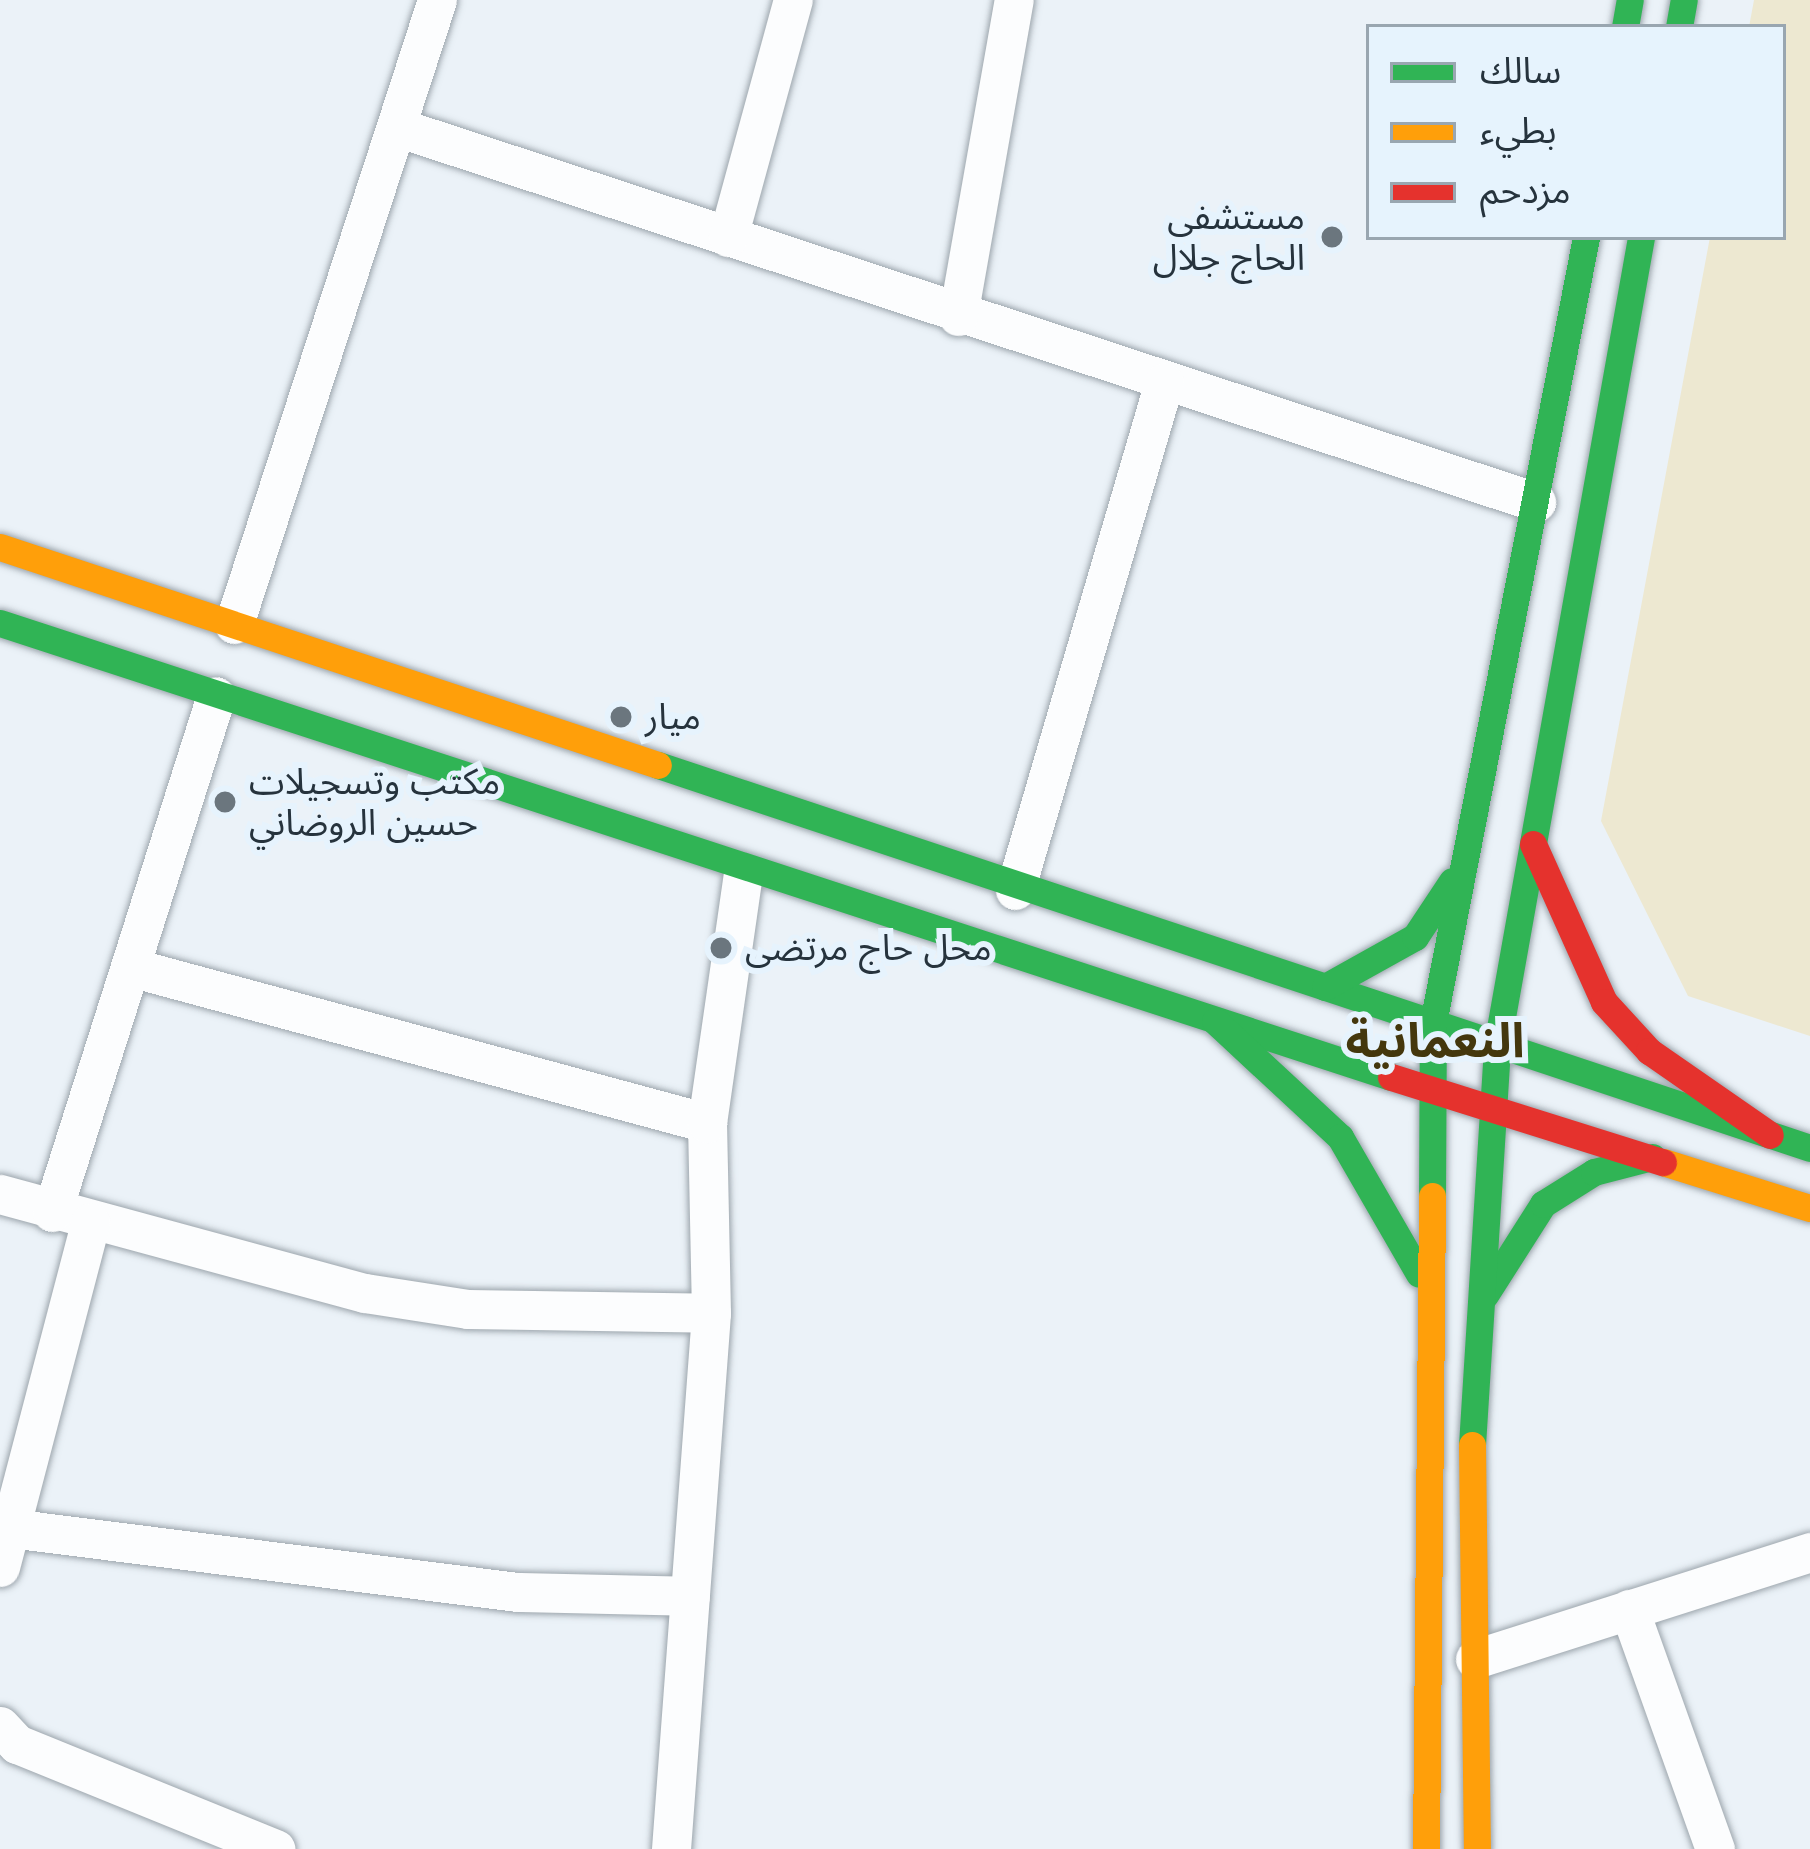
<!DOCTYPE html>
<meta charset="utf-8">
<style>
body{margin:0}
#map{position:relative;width:1810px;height:1849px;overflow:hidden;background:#ebf2f8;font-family:Inter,"Noto Sans Arabic",sans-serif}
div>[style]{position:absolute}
.green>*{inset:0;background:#ede8d1}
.roads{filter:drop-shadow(0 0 3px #9da6ad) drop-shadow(0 0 3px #9da6ad)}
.street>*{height:39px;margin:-19.5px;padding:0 19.5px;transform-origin:19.5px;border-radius:19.5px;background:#fcfdfe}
.fast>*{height:27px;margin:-13.5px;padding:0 13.5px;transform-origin:13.5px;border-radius:13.5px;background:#30b455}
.slow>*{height:27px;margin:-13.5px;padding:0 13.5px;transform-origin:13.5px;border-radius:13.5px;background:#ff9f0a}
.jam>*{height:27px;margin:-13.5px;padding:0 13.5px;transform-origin:13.5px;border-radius:13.5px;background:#e5322d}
.dots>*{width:33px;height:33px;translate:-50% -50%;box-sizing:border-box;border:6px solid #e6f3fd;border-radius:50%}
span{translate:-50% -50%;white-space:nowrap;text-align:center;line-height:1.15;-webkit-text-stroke:12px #e6f3fd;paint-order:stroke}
.poi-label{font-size:36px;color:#26333d}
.right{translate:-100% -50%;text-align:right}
.left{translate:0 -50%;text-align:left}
.district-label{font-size:48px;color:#44370d;font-weight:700}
.legend{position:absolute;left:1366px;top:24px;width:420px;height:216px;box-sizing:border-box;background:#e6f3fd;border:3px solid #99a6b0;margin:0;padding:15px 21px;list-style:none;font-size:36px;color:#26333d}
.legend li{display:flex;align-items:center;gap:24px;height:60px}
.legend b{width:60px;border:3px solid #99a6b0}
</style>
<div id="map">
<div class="green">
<i style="clip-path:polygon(1754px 0,1810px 0,1810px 1036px,1688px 996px,1601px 821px,1710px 237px,1783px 237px,1783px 27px,1749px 27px)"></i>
</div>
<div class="roads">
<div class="street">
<i style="left:403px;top:129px;width:1193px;rotate:18.22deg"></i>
<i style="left:728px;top:237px;width:246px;rotate:-74.7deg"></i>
<i style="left:958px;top:316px;width:321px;rotate:-80deg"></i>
<i style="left:234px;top:624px;width:656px;rotate:-71.98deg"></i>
<i style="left:1015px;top:890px;width:529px;rotate:-73.65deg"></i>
<i style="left:130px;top:967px;width:598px;rotate:15.13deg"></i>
<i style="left:0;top:1194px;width:378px;rotate:15.2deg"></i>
<i style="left:365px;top:1293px;width:104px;rotate:8.8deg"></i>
<i style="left:468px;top:1309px;width:243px;rotate:0.9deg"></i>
<i style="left:52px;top:1212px;width:541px;rotate:-72.37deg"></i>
<i style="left:10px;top:1528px;width:511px;rotate:7.19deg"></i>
<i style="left:517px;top:1592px;width:173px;rotate:1.3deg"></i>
<i style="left:0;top:1567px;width:356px;rotate:-75.3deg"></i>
<i style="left:1629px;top:1609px;width:255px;rotate:70.3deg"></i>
<i style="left:1475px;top:1659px;width:352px;rotate:-17.7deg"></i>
<i style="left:0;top:1726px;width:25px;rotate:47deg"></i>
<i style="left:17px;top:1744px;width:279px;rotate:22.1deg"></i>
<i style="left:671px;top:1849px;width:537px;rotate:-85.73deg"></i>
<i style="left:711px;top:1313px;width:190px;rotate:-91.2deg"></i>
<i style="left:707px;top:1123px;width:252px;rotate:-81.8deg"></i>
</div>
<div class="fast">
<i style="left:1625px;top:27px;width:27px;rotate:-80deg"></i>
<i style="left:1679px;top:27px;width:27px;rotate:-80deg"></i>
<i style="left:0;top:623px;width:1463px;rotate:18.08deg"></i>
<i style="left:658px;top:765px;width:1214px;rotate:18.39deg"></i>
<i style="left:1325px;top:987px;width:103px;rotate:-29.1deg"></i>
<i style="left:1415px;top:937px;width:67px;rotate:-56.5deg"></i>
<i style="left:1215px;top:1021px;width:171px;rotate:42.9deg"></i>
<i style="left:1340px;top:1137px;width:158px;rotate:60deg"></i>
<i style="left:1432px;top:1196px;width:173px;rotate:-89.7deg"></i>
<i style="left:1433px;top:1023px;width:801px;rotate:-78.98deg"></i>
<i style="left:1485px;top:1295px;width:108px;rotate:-57.5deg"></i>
<i style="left:1543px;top:1204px;width:60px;rotate:-32.1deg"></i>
<i style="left:1594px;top:1172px;width:60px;rotate:-14.5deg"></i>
<i style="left:1472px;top:1445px;width:401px;rotate:-86.4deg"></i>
<i style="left:1497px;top:1045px;width:821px;rotate:-79.89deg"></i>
</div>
<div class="slow">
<i style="left:0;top:547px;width:693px;rotate:18.33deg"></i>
<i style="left:1663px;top:1162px;width:154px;rotate:17.4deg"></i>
<i style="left:1472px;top:1445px;width:404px;rotate:89.3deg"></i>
<i style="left:1426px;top:1849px;width:653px;rotate:-89.47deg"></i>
</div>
<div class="jam">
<i style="left:1533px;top:844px;width:173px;rotate:65.8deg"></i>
<i style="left:1604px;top:1002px;width:67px;rotate:47.4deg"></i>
<i style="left:1649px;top:1051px;width:147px;rotate:34.8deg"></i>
<i style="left:1391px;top:1077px;width:285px;rotate:17.4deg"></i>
</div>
</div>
<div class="dots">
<i style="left:1332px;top:237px;background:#6b767e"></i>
<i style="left:621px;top:717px;background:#6b767e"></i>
<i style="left:225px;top:802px;background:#6b767e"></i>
<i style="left:721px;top:948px;background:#6b767e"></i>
</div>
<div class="poi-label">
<span class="right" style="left:1305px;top:237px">مستشفى<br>الحاج جلال</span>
<span class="left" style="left:645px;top:717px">ميار</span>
<span class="left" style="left:249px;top:802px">مكتب وتسجيلات<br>حسين الروضاني</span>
<span class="left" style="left:745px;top:948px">محل حاج مرتضى</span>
</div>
<div class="district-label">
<span style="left:1435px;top:1040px">النعمانية</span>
</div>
<ul class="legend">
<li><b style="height:15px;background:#30b455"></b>سالك</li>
<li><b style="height:15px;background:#ff9f0a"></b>بطيء</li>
<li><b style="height:15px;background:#e5322d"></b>مزدحم</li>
</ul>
</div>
